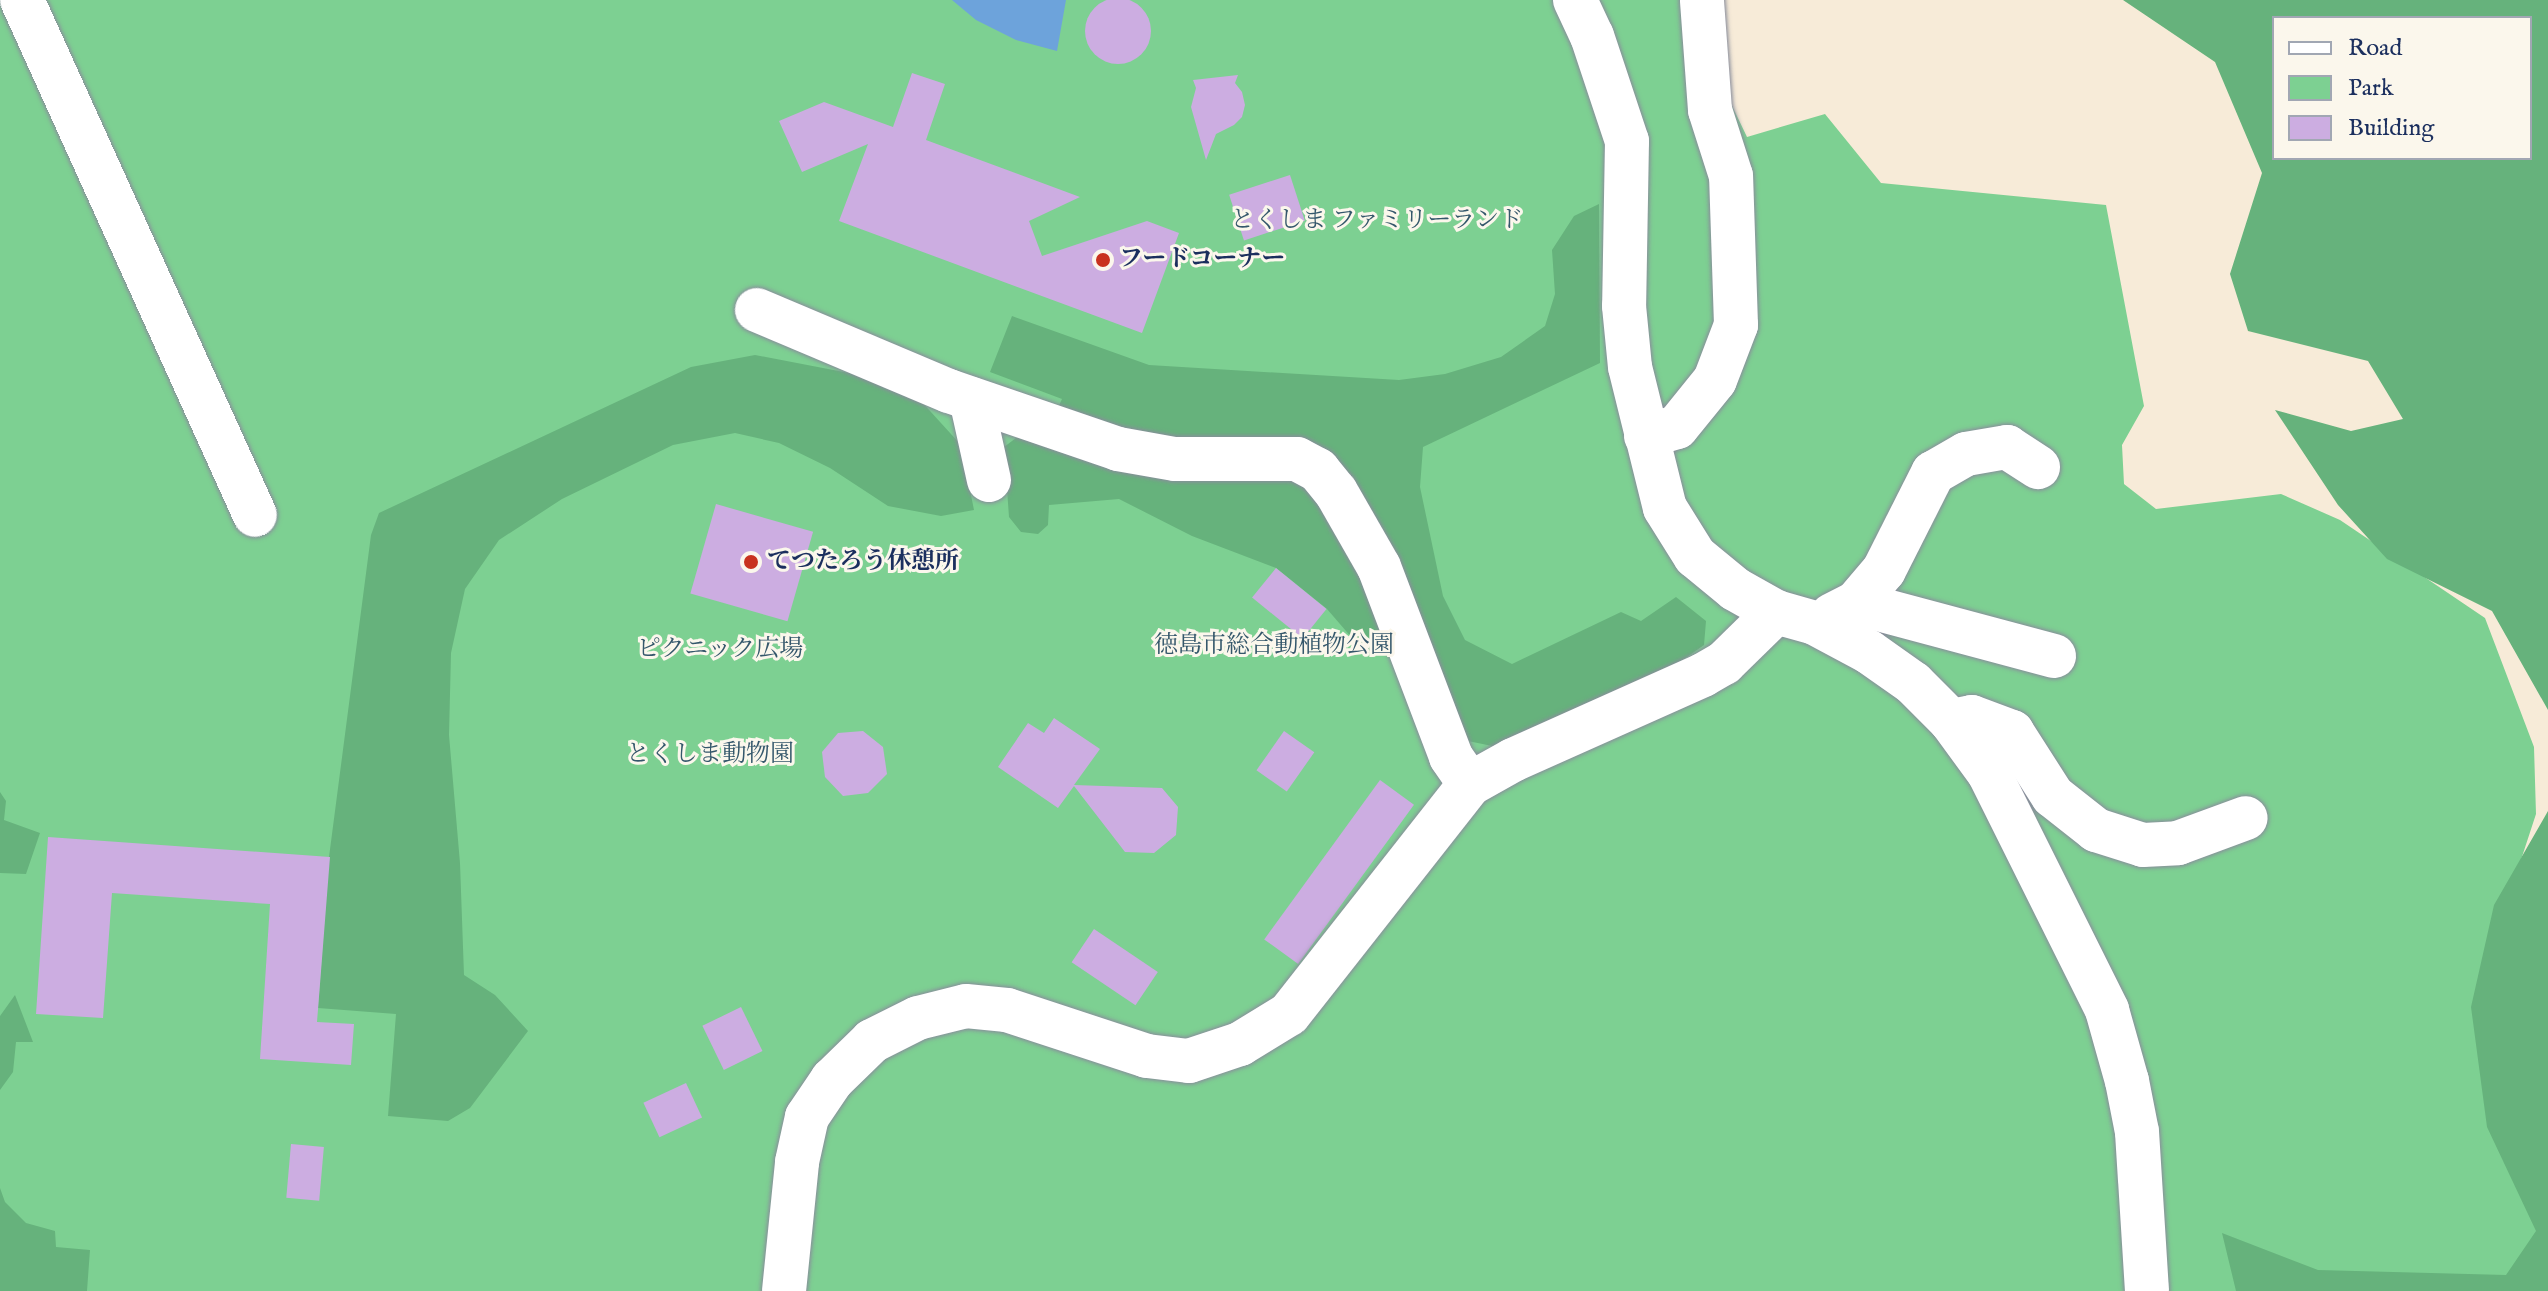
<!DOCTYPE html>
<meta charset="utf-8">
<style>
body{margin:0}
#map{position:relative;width:2548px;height:1291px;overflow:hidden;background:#f7ebd8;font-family:"IM FELL English","Noto Serif JP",serif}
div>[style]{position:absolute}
.green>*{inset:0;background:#7dd092}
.forest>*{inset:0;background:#66b27c}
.water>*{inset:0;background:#6da3db}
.building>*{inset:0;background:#ccade1;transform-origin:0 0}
.round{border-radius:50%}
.roads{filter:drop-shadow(0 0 2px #898d9b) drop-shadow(0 0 2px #898d9b)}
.minor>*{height:44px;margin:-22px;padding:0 22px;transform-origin:22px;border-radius:22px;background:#fff}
.dots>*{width:22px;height:22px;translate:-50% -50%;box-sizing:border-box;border:4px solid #fbf7ec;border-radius:50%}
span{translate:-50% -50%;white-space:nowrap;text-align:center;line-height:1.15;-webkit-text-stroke:6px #fbf7ec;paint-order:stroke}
.park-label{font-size:24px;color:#34576b}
.poi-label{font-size:24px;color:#1b2f5e;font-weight:700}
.left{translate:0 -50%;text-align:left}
.legend{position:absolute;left:2272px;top:16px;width:260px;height:144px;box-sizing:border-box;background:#fbf7ec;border:2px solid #a1a7b3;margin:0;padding:10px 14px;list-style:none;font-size:24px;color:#1b2f5e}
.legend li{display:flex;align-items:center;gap:16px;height:40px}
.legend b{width:40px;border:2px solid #a1a7b3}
</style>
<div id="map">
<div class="green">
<i style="clip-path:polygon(0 0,1715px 0,1723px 87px,1747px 137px,1825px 114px,1881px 183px,2106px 205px,2144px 406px,2122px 445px,2124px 484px,2156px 509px,2281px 494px,2340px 520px,2485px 618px,2534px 747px,2536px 814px,2516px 875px,2548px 1291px,0 1291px)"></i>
</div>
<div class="forest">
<i style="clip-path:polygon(evenodd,2123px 0,2548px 0,2548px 710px,2492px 611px,2387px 559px,2338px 505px,2275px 410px,2351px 431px,2403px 419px,2368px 361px,2248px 331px,2230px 274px,2262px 173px,2215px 62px,2123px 0,2274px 18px,2530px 18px,2530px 158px,2274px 158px,2274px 18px)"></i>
<i style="clip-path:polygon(1599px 204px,1600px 363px,1423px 447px,1420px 487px,1443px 596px,1465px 640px,1512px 664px,1621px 612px,1641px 621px,1676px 597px,1706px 621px,1704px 645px,1660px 676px,1502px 748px,1468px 741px,1423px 641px,1376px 655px,1365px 653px,1327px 609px,1276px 568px,1192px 536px,1119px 499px,1049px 505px,1048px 525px,1038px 534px,1021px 532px,1009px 517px,1004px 447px,1020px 435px,1045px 436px,1062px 399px,990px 372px,1012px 316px,1149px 365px,1399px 380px,1445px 374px,1501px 357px,1545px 326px,1555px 294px,1552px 250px,1574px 216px)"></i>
<i style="clip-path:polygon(755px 355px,854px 374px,920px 400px,961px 445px,974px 510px,941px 516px,888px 506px,830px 468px,779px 443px,735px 433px,673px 445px,562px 499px,499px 540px,465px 589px,451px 653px,449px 735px,460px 863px,464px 975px,495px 995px,528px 1031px,470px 1108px,448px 1121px,388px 1116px,396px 1014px,318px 1008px,329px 857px,371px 535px,379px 513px,691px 367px)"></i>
<i style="clip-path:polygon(0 792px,6px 801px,4px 820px,40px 833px,26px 874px,0 873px)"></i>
<i style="clip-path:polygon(2548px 811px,2548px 1291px,2236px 1291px,2222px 1233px,2318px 1270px,2506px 1275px,2536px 1231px,2487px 1127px,2471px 1007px,2494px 905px)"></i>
<i style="clip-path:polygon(15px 995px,33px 1042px,16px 1042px,13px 1072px,0 1090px,0 1016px)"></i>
<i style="clip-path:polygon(0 1188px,5px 1202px,26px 1223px,55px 1231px,56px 1247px,90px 1250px,87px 1291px,0 1291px)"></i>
</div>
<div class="water">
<i style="clip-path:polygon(952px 0,1066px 0,1057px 51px,1016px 40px,976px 20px)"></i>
</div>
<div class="building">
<i class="round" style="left:1085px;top:-2px;width:66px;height:66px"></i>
<i style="clip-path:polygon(912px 73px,945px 84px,926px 140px,1080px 197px,1029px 221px,1042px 256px,1147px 221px,1179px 233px,1142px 333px,839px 221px,868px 144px,802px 172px,779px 121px,824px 102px,893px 127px)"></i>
<i style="clip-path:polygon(1238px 75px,1235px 83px,1242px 92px,1245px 105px,1242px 117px,1234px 125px,1216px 134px,1206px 160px,1191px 107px,1196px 88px,1193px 80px)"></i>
<i style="left:1290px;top:175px;width:48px;height:64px;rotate:72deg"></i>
<i style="left:716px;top:504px;width:101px;height:93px;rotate:16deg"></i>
<i style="left:1276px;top:568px;width:65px;height:38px;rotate:39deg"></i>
<i style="clip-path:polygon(1054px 718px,1100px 749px,1074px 785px,1162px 788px,1178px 807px,1176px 835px,1154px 853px,1125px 852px,1074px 786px,1058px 808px,998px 767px,1028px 723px,1044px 733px)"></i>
<i style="clip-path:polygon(863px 731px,883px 747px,887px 774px,868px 793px,843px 796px,825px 777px,822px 752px,838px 733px)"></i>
<i style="left:1284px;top:731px;width:37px;height:48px;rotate:35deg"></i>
<i style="left:1380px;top:780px;width:42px;height:197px;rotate:36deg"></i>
<i style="clip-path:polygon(48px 837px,330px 857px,317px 1022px,354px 1024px,351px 1065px,260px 1059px,270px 904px,112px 893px,103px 1018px,36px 1014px)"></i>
<i style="left:1094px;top:929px;width:77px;height:40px;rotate:34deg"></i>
<i style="left:741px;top:1007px;width:49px;height:43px;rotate:64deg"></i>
<i style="left:686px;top:1083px;width:38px;height:47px;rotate:65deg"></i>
<i style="left:291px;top:1144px;width:33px;height:54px;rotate:5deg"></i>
</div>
<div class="roads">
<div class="minor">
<i style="left:22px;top:0;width:565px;rotate:65.66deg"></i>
<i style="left:1575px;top:0;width:40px;rotate:65deg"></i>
<i style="left:1592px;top:36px;width:111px;rotate:71.6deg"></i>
<i style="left:1627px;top:141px;width:165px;rotate:91deg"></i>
<i style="left:1624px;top:306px;width:61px;rotate:84.4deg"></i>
<i style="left:1630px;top:367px;width:145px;rotate:76.1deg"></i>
<i style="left:1665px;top:508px;width:57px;rotate:58deg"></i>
<i style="left:1695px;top:556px;width:52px;rotate:39.5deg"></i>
<i style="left:1735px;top:589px;width:47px;rotate:29.3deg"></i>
<i style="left:1776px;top:612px;width:41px;rotate:15.8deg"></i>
<i style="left:1815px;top:623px;width:61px;rotate:28.2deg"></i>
<i style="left:1869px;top:652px;width:54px;rotate:35.2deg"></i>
<i style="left:1913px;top:683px;width:54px;rotate:45deg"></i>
<i style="left:1951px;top:721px;width:64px;rotate:53.8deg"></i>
<i style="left:1989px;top:773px;width:265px;rotate:63.5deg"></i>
<i style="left:2107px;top:1010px;width:74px;rotate:74.3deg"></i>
<i style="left:2127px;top:1081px;width:52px;rotate:78.9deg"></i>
<i style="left:2137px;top:1132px;width:159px;rotate:86.4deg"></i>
<i style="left:757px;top:310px;width:208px;rotate:22.9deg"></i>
<i style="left:949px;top:391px;width:179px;rotate:18.9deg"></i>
<i style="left:1118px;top:449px;width:58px;rotate:10deg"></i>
<i style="left:1175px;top:459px;width:122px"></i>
<i style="left:1297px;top:459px;width:24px;rotate:28deg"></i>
<i style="left:1318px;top:470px;width:28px;rotate:51deg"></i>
<i style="left:1336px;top:492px;width:86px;rotate:60.2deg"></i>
<i style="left:1379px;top:567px;width:203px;rotate:69.2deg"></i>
<i style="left:1451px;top:757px;width:33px;rotate:55deg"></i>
<i style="left:971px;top:399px;width:83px;rotate:77.5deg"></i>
<i style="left:1646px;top:436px;width:32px;rotate:-16deg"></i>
<i style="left:1677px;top:427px;width:60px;rotate:-51deg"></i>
<i style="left:1715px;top:380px;width:59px;rotate:-69.1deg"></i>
<i style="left:1736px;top:325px;width:149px;rotate:-91.9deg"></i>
<i style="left:1731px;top:176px;width:69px;rotate:-107.7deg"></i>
<i style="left:1710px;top:110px;width:110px;rotate:-94.2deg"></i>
<i style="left:1856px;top:603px;width:43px;rotate:-49.7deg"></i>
<i style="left:1884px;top:570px;width:109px;rotate:-63.2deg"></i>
<i style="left:1933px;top:473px;width:38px;rotate:-30deg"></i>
<i style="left:1966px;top:454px;width:42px;rotate:-9.7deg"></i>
<i style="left:2007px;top:447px;width:37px;rotate:33deg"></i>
<i style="left:1832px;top:615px;width:27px;rotate:-27deg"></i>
<i style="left:1856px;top:603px;width:205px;rotate:15deg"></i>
<i style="left:1951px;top:721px;width:21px;rotate:-11deg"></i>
<i style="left:1972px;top:717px;width:43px;rotate:20.6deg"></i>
<i style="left:2012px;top:732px;width:76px;rotate:57.4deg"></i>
<i style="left:2053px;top:796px;width:55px;rotate:38.3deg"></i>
<i style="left:2096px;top:830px;width:49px;rotate:17.7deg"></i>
<i style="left:2143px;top:845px;width:35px;rotate:-3deg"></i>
<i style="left:2178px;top:843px;width:72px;rotate:-20.2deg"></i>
<i style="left:784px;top:1291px;width:130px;rotate:-84.2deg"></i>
<i style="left:797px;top:1162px;width:46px;rotate:-77.5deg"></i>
<i style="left:807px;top:1117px;width:45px;rotate:-56deg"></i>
<i style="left:832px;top:1080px;width:56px;rotate:-44.3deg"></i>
<i style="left:872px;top:1041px;width:51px;rotate:-26.6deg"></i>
<i style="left:918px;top:1018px;width:49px;rotate:-14deg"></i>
<i style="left:966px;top:1006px;width:41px;rotate:5.6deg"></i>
<i style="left:1007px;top:1010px;width:147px;rotate:18.2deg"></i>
<i style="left:1147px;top:1056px;width:42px;rotate:6.8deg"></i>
<i style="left:1189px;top:1061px;width:54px;rotate:-18.4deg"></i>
<i style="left:1240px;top:1044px;width:57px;rotate:-31.5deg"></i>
<i style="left:1289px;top:1014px;width:293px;rotate:-51.8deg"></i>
<i style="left:1470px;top:784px;width:49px;rotate:-29.2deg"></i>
<i style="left:1513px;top:760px;width:208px;rotate:-24.1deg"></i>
<i style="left:1703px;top:675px;width:24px;rotate:-30deg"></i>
<i style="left:1724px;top:663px;width:73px;rotate:-44.4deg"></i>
</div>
</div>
<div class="dots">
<i style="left:1103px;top:260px;background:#c8321e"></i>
<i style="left:751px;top:562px;background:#c8321e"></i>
</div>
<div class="park-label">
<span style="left:1377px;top:221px">とくしま ファミリーランド</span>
<span style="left:1274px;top:646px">徳島市総合動植物公園</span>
<span style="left:720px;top:650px">ピクニック広場</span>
<span style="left:710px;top:755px">とくしま動物園</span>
</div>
<div class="poi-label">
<span class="left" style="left:1119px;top:260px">フードコーナー</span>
<span class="left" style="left:767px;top:562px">てつたろう休憩所</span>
</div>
<ul class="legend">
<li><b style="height:10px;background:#fff"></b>Road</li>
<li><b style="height:22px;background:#7dd092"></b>Park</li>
<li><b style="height:22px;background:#ccade1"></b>Building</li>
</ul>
</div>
